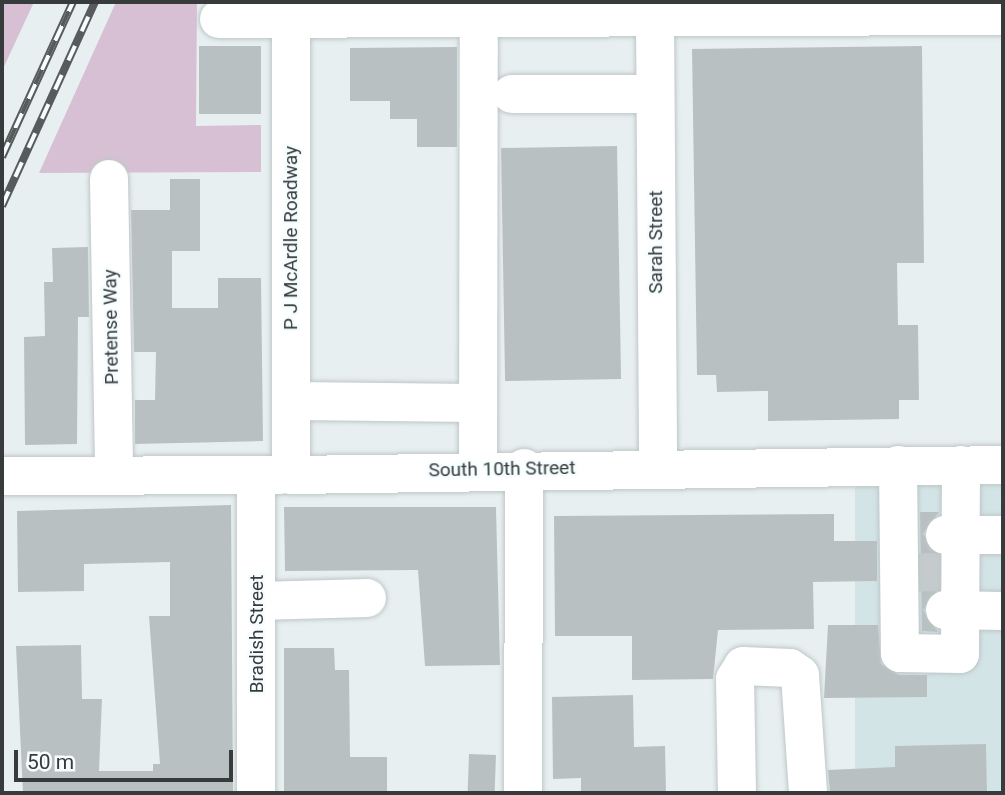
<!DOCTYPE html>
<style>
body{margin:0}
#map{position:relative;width:1005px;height:795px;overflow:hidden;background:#e8eff1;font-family:Roboto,sans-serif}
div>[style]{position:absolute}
.built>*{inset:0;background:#d3e4e7;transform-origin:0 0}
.green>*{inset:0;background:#d8c0d4}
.building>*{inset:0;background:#b9c0c2;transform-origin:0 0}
.minor-tunnel>*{height:38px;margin-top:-19px;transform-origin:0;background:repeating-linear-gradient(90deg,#c5cbcd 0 38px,transparent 0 57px)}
.roads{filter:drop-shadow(0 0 2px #bec6c7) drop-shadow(0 0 2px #bec6c7)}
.minor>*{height:38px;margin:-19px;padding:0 19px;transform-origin:19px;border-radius:19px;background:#fff}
.major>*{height:38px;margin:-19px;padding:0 19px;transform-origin:19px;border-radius:19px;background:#fff}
.rail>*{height:8px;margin-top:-4px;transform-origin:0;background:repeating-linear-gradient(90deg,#f5fdfe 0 16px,#575b5c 0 32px);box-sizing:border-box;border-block:2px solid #575b5c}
span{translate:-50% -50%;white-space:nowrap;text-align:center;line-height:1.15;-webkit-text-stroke:5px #f5fdfe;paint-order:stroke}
.street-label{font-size:19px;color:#383b3c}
.frame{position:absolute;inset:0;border:4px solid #383b3c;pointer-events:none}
.scale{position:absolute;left:14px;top:750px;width:219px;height:32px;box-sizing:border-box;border:4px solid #383b3c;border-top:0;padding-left:9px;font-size:21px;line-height:24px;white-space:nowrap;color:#383b3c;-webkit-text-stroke:5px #f5fdfe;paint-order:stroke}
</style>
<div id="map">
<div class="built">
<i style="left:1003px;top:457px;width:336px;height:148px;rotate:90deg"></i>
</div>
<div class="green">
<i style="clip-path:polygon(2px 2px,34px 2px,2px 71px)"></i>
<i style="clip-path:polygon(116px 2px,197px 2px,196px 126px,261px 125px,261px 172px,39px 173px)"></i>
</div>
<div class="building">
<i style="left:199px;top:46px;width:62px;height:68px"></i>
<i style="clip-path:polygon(922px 46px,924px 263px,897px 263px,898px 325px,918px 325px,919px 400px,899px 400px,899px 419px,768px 421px,768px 391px,717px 392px,716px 375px,697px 375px,692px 49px)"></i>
<i style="clip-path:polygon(457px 47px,457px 147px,417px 147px,417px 119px,390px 119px,390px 101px,350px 101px,350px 48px)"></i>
<i style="left:617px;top:146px;width:233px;height:116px;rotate:89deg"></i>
<i style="clip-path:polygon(170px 179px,200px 179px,200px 251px,172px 251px,172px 308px,218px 308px,218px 278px,261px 278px,263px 441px,135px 444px,135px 400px,155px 400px,156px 352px,134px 352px,131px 210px,170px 210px)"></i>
<i style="clip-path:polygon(88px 247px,89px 317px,78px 317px,77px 444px,25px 445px,24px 337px,45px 336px,44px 282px,53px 282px,52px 248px)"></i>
<i style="clip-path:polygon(231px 505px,233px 793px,23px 793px,16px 646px,81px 645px,82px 699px,102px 699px,99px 771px,153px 771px,153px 764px,160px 764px,149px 616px,170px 616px,170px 562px,84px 564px,84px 591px,18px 592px,17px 511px)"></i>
<i style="clip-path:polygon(284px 507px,496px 507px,500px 665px,425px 666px,418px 570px,285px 571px)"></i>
<i style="clip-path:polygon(920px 512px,939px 512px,923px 534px,939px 555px,938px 590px,923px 610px,938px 632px,922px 631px)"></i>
<i style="clip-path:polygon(834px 514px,834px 541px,877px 541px,877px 581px,813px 582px,814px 629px,718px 630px,713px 679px,632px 680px,632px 636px,555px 636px,554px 516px)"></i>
<i style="clip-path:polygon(828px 625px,878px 625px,881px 664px,899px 675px,927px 675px,927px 697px,824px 698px)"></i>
<i style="clip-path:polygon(284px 648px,334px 648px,335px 670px,349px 670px,350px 757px,387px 757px,387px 793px,284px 793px)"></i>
<i style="clip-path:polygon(633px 695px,634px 747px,665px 746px,666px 793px,581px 793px,581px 778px,553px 779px,552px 697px)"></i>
<i style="clip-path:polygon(986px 744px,987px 793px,830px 793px,828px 770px,895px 767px,895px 746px)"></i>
<i style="left:469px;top:754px;width:27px;height:39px;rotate:2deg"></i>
</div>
<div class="minor-tunnel">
<i style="left:904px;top:573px;width:41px;rotate:-1.4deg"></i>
</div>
<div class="roads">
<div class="minor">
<i style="left:655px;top:17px;width:450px;rotate:89.6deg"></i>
<i style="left:219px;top:19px;width:784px;rotate:-0.22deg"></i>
<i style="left:512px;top:94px;width:143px"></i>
<i style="left:109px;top:179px;width:295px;rotate:89deg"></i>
<i style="left:291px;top:401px;width:187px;rotate:0.6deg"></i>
<i style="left:898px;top:465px;width:188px;rotate:89.4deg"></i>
<i style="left:900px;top:653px;width:60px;rotate:1deg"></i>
<i style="left:960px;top:654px;width:189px;rotate:-89.7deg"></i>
<i style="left:478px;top:469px;width:454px;rotate:-89.9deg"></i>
<i style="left:256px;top:475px;width:318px;rotate:90deg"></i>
<i style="left:2px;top:476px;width:278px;rotate:-0.2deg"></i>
<i style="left:945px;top:535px;width:58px"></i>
<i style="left:258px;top:601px;width:109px;rotate:-1.6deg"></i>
<i style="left:945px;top:610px;width:58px;rotate:1deg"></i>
<i style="left:523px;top:793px;width:325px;rotate:-89.8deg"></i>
<i style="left:737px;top:793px;width:114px;rotate:-91deg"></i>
<i style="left:735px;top:679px;width:15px;rotate:-58deg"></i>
<i style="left:743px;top:666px;width:47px;rotate:2.4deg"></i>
<i style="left:790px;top:668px;width:12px;rotate:35deg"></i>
<i style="left:800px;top:675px;width:118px;rotate:86.1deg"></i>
</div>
<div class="major">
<i style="left:291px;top:2px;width:473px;rotate:90deg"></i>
<i style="left:291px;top:475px;width:712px;rotate:-0.8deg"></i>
</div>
</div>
<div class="rail">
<i style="left:2px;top:157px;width:170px;rotate:-65.4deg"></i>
<i style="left:2px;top:206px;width:224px;rotate:-65.5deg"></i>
</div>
<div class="street-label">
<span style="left:291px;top:238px;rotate:-90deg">P J McArdle Roadway</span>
<span style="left:656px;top:242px;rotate:-90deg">Sarah Street</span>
<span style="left:111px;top:327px;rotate:-91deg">Pretense Way</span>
<span style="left:502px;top:469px;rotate:-1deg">South 10th Street</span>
<span style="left:257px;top:634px;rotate:-90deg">Bradish Street</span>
</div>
<div class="frame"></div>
<div class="scale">50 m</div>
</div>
